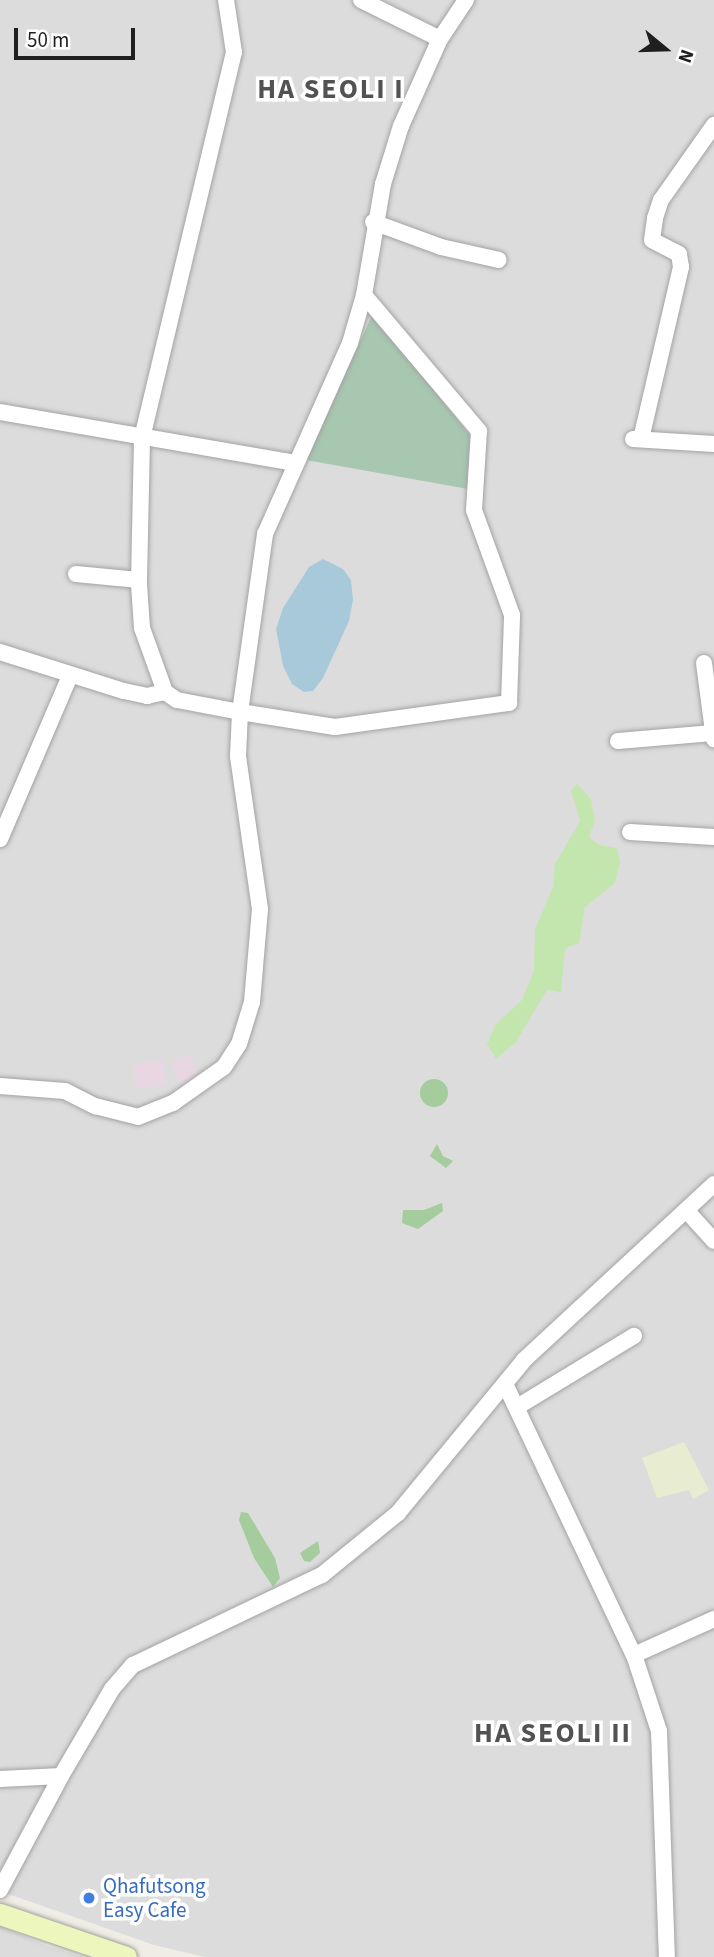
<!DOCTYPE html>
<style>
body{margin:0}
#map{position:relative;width:714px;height:1957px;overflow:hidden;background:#efede5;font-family:"Source Sans 3",sans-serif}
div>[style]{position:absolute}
.residential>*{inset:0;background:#dddcdc}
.industrial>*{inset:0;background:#e8d7e3;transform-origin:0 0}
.farmland>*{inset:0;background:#e8edd1}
.grass>*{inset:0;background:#c3e6ae}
.forest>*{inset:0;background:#a5cc9c}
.round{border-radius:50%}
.cemetery>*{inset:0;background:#a7c7b0}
.water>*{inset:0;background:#a8c9da}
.roads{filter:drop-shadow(0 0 2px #a3a3a3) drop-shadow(0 0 2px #a3a3a3)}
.minor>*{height:16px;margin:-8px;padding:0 8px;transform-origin:8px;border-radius:8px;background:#fff}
.secondary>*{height:21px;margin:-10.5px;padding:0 10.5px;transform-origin:10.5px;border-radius:10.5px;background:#edf6bc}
.dots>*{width:19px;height:19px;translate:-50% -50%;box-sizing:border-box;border:4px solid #fff;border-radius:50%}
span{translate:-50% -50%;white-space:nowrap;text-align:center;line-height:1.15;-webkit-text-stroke:7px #fff;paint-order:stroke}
.shop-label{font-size:21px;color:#366cbe}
.left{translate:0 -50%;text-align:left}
.district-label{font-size:28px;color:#525252;font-weight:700;letter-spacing:2px}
.north{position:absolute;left:630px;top:14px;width:70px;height:70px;-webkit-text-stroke:5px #fff;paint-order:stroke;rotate:109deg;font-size:19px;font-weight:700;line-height:28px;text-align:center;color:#1f1f1f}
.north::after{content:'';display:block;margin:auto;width:24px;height:32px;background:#1f1f1f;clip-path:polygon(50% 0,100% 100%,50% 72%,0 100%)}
.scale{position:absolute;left:14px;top:28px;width:121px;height:32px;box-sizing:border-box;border:4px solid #1f1f1f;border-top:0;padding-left:9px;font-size:21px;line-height:24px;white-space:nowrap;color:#1f1f1f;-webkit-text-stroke:5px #fff;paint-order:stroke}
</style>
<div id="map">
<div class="residential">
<i style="clip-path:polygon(0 0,714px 0,714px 1957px,205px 1957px,154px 1945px,0 1891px)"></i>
<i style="clip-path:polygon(0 1926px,47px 1946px,84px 1957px,0 1957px)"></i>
</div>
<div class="industrial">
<i style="left:191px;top:1055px;width:24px;height:20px;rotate:73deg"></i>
<i style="left:164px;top:1060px;width:25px;height:31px;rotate:83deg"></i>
</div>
<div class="farmland">
<i style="clip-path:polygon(684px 1442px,709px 1490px,693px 1499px,689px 1490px,657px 1498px,642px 1458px)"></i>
</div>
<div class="grass">
<i style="clip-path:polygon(577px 784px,591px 799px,595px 820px,589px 837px,599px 845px,617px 848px,620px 862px,615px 883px,585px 907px,579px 943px,565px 948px,561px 992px,547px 990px,516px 1042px,496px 1059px,487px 1044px,496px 1024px,522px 1000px,534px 970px,535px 929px,553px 887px,555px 864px,580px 821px,571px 790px)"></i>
</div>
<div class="forest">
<i class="round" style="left:420px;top:1079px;width:28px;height:28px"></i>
<i style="clip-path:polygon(437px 1144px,443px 1156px,453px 1161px,446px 1168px,430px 1156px)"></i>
<i style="clip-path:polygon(442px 1203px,443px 1211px,418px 1229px,402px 1223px,403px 1210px,424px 1210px)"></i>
<i style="clip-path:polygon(241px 1512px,248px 1513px,275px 1558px,280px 1578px,273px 1587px,254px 1558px,239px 1520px)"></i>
<i style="clip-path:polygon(318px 1541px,320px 1553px,310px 1562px,304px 1561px,300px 1553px)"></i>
</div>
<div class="cemetery">
<i style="clip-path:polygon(373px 313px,472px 438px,468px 489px,306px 460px)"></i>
</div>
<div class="water">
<i style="clip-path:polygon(323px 559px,343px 569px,351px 580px,353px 600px,349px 621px,323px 678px,313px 691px,304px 692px,292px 684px,283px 666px,276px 629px,283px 608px,309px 567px)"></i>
</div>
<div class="roads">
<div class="minor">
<i style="left:226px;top:0;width:53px;rotate:81.3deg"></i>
<i style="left:234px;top:52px;width:397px;rotate:103.4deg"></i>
<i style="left:142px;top:438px;width:146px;rotate:91.2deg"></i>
<i style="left:139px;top:584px;width:44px;rotate:86.1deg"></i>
<i style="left:142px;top:628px;width:68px;rotate:70.2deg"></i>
<i style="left:165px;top:692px;width:14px;rotate:34deg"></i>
<i style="left:177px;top:700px;width:64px;rotate:10.8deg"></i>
<i style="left:240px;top:712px;width:180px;rotate:-82deg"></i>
<i style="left:265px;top:534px;width:209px;rotate:-66deg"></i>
<i style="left:350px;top:343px;width:50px;rotate:-73.7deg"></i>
<i style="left:364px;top:295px;width:113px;rotate:-80.3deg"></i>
<i style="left:383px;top:184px;width:61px;rotate:-72.8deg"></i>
<i style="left:401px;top:126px;width:95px;rotate:-65.9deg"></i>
<i style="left:440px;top:39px;width:88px;rotate:-153.7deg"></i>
<i style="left:440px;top:39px;width:47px;rotate:-56.3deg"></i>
<i style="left:373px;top:222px;width:72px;rotate:20.2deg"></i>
<i style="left:441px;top:247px;width:59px;rotate:12.6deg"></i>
<i style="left:0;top:412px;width:299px;rotate:9.8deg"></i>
<i style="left:633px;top:439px;width:81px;rotate:3.5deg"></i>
<i style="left:641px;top:439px;width:177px;rotate:-76.9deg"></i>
<i style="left:681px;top:267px;width:13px;rotate:-99deg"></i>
<i style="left:679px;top:254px;width:30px;rotate:-153deg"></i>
<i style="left:652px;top:240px;width:22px;rotate:-82deg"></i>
<i style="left:655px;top:218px;width:19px;rotate:-72deg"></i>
<i style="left:661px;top:200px;width:92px;rotate:-54.8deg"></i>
<i style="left:76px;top:574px;width:63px;rotate:5.4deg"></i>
<i style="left:0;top:652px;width:130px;rotate:17.5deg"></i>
<i style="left:124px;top:691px;width:24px;rotate:12deg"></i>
<i style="left:147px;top:696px;width:18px;rotate:-13deg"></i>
<i style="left:704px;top:663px;width:77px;rotate:82.5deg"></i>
<i style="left:618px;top:741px;width:95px;rotate:-4.8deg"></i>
<i style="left:630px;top:832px;width:84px;rotate:3.4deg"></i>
<i style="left:0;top:839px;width:177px;rotate:-66.8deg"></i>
<i style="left:0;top:1086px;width:65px;rotate:4.4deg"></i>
<i style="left:65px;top:1091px;width:34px;rotate:27deg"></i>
<i style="left:95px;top:1106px;width:44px;rotate:14.3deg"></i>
<i style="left:138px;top:1117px;width:38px;rotate:-22deg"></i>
<i style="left:173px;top:1103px;width:62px;rotate:-35.2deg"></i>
<i style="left:224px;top:1067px;width:27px;rotate:-57deg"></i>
<i style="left:239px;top:1044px;width:44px;rotate:-72.8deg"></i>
<i style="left:252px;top:1002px;width:93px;rotate:-85.1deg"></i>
<i style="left:260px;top:909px;width:155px;rotate:-98.2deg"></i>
<i style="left:238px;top:756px;width:44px;rotate:-87.4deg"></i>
<i style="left:240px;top:712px;width:96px;rotate:9deg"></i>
<i style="left:335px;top:727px;width:176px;rotate:-7.9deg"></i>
<i style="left:509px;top:703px;width:88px;rotate:-88deg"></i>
<i style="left:512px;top:615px;width:112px;rotate:-109.9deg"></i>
<i style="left:474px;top:510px;width:79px;rotate:-86.4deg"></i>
<i style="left:479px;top:431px;width:178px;rotate:-130.2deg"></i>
<i style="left:687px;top:1211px;width:40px;rotate:48deg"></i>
<i style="left:506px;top:1386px;width:298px;rotate:64.6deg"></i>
<i style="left:634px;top:1655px;width:80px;rotate:71.8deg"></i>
<i style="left:659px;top:1731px;width:226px;rotate:88deg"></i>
<i style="left:517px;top:1407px;width:137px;rotate:-31.3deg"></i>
<i style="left:634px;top:1655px;width:88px;rotate:-24.2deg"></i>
<i style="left:0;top:1779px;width:61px;rotate:-2.8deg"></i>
<i style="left:61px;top:1776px;width:101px;rotate:-59.6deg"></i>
<i style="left:112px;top:1689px;width:32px;rotate:-49deg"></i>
<i style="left:133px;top:1665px;width:209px;rotate:-25.5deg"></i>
<i style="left:322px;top:1575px;width:98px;rotate:-39.2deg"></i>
<i style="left:398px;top:1513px;width:198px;rotate:-50.5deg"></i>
<i style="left:524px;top:1360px;width:259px;rotate:-42.8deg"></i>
<i style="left:0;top:1890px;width:129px;rotate:-61.8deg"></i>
</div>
<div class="secondary">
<i style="left:0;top:1914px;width:133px;rotate:18.8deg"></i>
</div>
</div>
<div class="dots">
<i style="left:89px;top:1898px;background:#3f7fe0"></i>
</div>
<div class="shop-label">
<span class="left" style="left:103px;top:1898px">Qhafutsong<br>Easy Cafe</span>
</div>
<div class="district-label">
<span style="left:331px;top:89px">HA SEOLI I</span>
<span style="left:553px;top:1733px">HA SEOLI II</span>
</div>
<div class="north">N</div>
<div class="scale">50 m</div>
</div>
